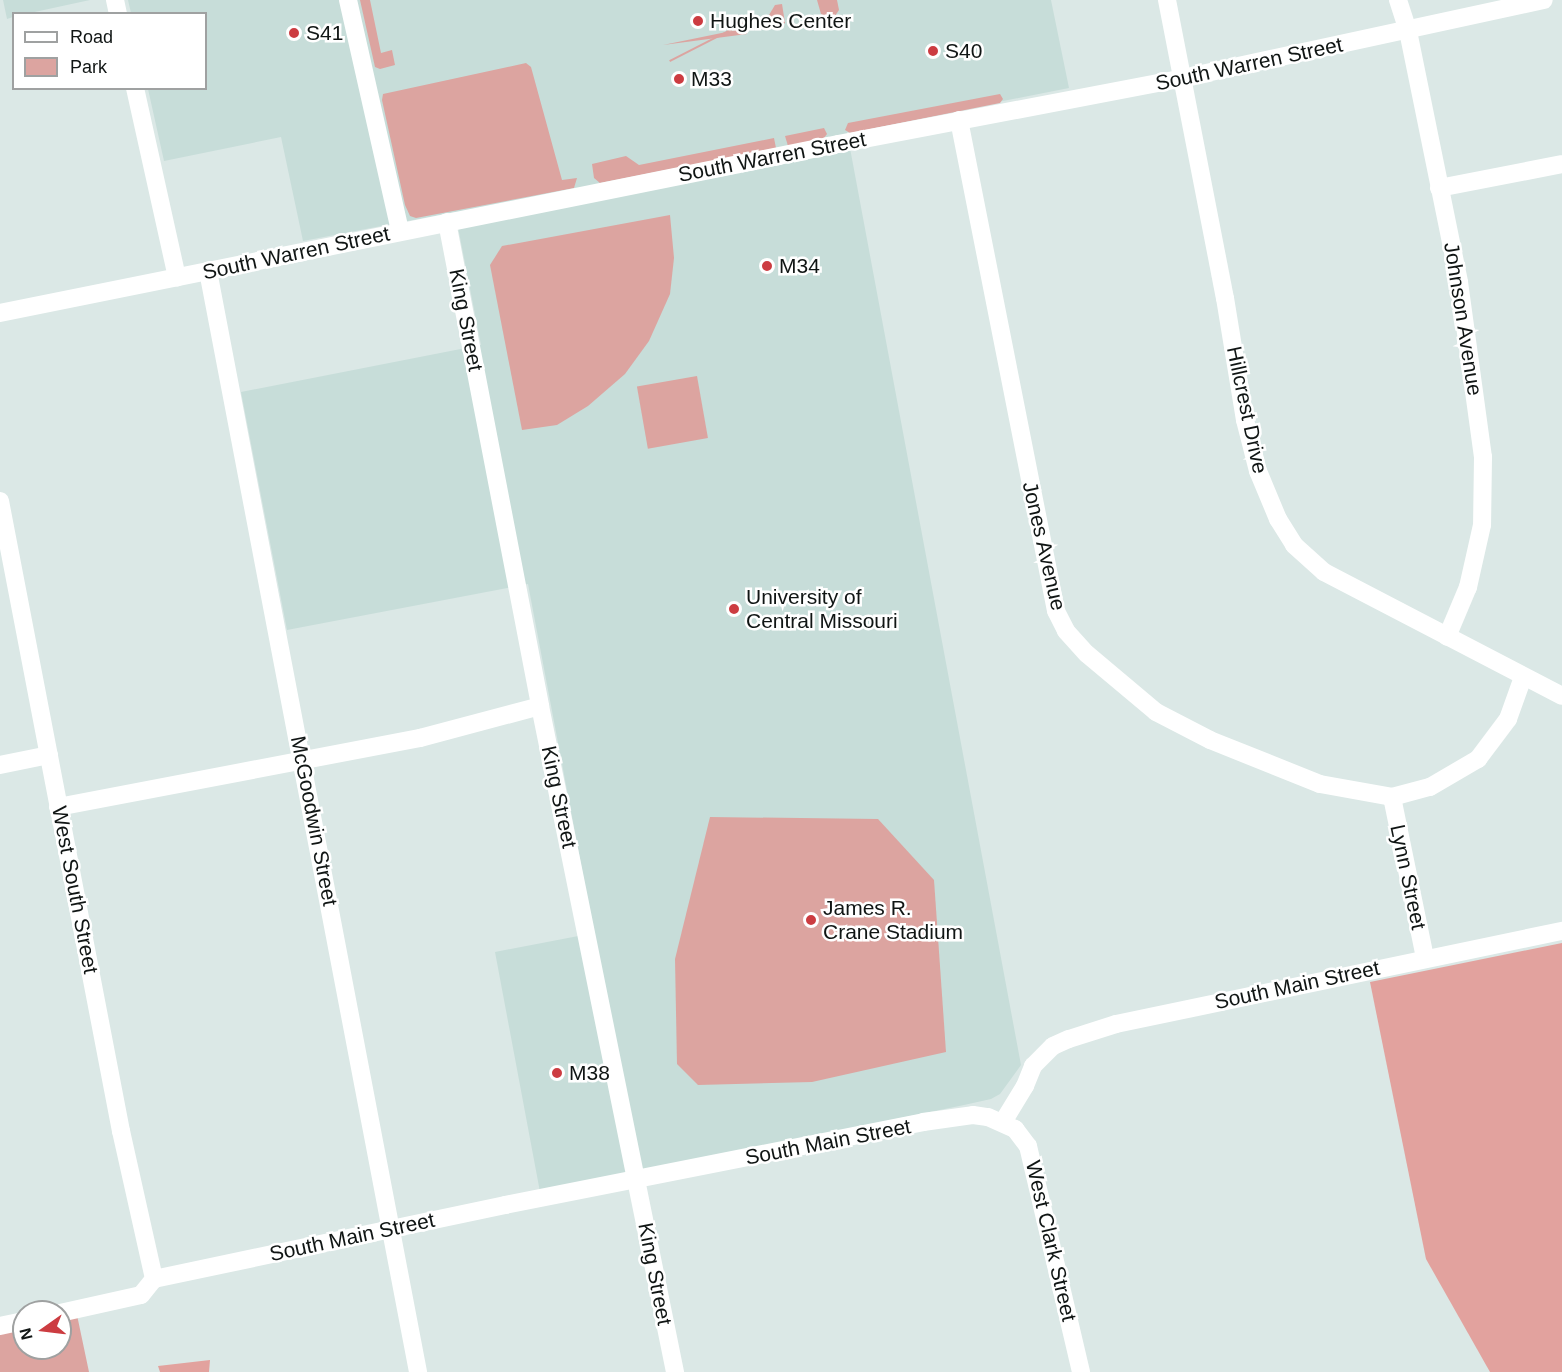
<!DOCTYPE html>
<style>
body{margin:0}
#map{position:relative;width:1562px;height:1372px;overflow:hidden;background:#dbe8e6;font-family:Arial,sans-serif}
div>[style]{position:absolute}
.built>*{inset:0;background:#c7ddd9}
.green>*{inset:0;background:#dca4a0;transform-origin:0 0}
.forest>*{inset:0;background:#e2a29e}
.minor>*{height:18px;margin:-9px;padding:0 9px;transform-origin:9px;border-radius:9px;background:#fff}
.dots>*{width:16px;height:16px;translate:-50% -50%;box-sizing:border-box;border:3px solid #fff;border-radius:50%}
span{translate:-50% -50%;white-space:nowrap;text-align:center;line-height:1.15;-webkit-text-stroke:5px #fff;paint-order:stroke}
.poi-label{font-size:21px;color:#101514}
.left{translate:0 -50%;text-align:left}
.street-label{font-size:21px;color:#101514}
.legend{position:absolute;left:12px;top:12px;width:195px;height:78px;box-sizing:border-box;background:#fff;border:2px solid #9fa1a1;margin:0;padding:8px 10px;list-style:none;font-size:18px;color:#101514}
.legend li{display:flex;align-items:center;gap:12px;height:30px}
.legend b{width:30px;border:2px solid #9fa1a1}
.north{position:absolute;left:12px;top:1300px;width:60px;height:60px;box-sizing:border-box;background:#fff;border:2px solid #9fa1a1;border-radius:50%;rotate:256deg;font-size:16px;font-weight:700;line-height:24px;text-align:center;color:#101514}
.north::after{content:'';display:block;margin:auto;width:21px;height:27px;background:#cc3c41;clip-path:polygon(50% 0,100% 100%,50% 72%,0 100%)}
</style>
<div id="map">
<div class="built">
<i style="clip-path:polygon(3px 0,90px 0,30px 13px,14px 14px,13px 17px,7px 19px)"></i>
<i style="clip-path:polygon(128px 0,1051px 0,1069px 88px,847px 132px,1021px 1065px,1000px 1094px,991px 1099px,964px 1105px,540px 1192px,495px 952px,594px 933px,528px 584px,287px 630px,241px 392px,481px 345px,455px 212px,303px 241px,281px 137px,164px 161px,148px 89px,206px 88px,206px 14px,131px 13px)"></i>
</div>
<div class="green">
<i style="clip-path:polygon(360px 0,370px 0,381px 53px,392px 50px,395px 65px,380px 69px,375px 67px)"></i>
<i style="clip-path:polygon(817px 0,837px 0,839px 10px,835px 16px,826px 17px,821px 14px)"></i>
<i style="clip-path:polygon(782px 4px,785px 23px,780px 27px,764px 30px,763px 25px,775px 5px)"></i>
<i style="left:744px;top:22px;width:2px;height:84px;rotate:63deg"></i>
<i style="clip-path:polygon(746px 28px,747px 34px,663px 45px)"></i>
<i style="clip-path:polygon(526px 63px,531px 67px,562px 180px,577px 178px,574px 188px,416px 218px,410px 216px,405px 205px,382px 100px,383px 94px)"></i>
<i style="clip-path:polygon(1000px 94px,1003px 99px,1000px 103px,850px 133px,845px 130px,848px 123px)"></i>
<i style="clip-path:polygon(824px 128px,827px 134px,824px 138px,788px 146px,785px 136px)"></i>
<i style="clip-path:polygon(774px 138px,776px 148px,600px 183px,594px 178px,592px 164px,626px 156px,639px 165px)"></i>
<i style="clip-path:polygon(670px 215px,674px 258px,670px 294px,649px 341px,625px 374px,588px 406px,557px 425px,522px 430px,490px 265px,502px 246px)"></i>
<i style="left:697px;top:376px;width:63px;height:61px;rotate:80deg"></i>
<i style="clip-path:polygon(710px 817px,878px 819px,934px 880px,946px 1052px,812px 1082px,698px 1085px,677px 1064px,675px 959px)"></i>
<i style="clip-path:polygon(77px 1315px,89px 1372px,0 1372px,0 1332px,24px 1326px,24px 1348px,60px 1348px,60px 1318px)"></i>
</div>
<div class="forest">
<i style="clip-path:polygon(1562px 943px,1562px 1372px,1490px 1372px,1426px 1259px,1370px 982px)"></i>
<i style="clip-path:polygon(210px 1360px,209px 1372px,160px 1372px,158px 1366px)"></i>
</div>
<div class="minor">
<i style="left:115px;top:0;width:14px;rotate:78deg"></i>
<i style="left:348px;top:0;width:237px;rotate:77.3deg"></i>
<i style="left:1167px;top:0;width:304px;rotate:79deg"></i>
<i style="left:1225px;top:298px;width:124px;rotate:80.7deg"></i>
<i style="left:1245px;top:420px;width:53px;rotate:75.7deg"></i>
<i style="left:1258px;top:471px;width:52px;rotate:67.4deg"></i>
<i style="left:1278px;top:519px;width:31px;rotate:58deg"></i>
<i style="left:1294px;top:545px;width:40px;rotate:42deg"></i>
<i style="left:1324px;top:572px;width:268px;rotate:27.5deg"></i>
<i style="left:1398px;top:0;width:33px;rotate:72deg"></i>
<i style="left:1408px;top:31px;width:256px;rotate:78.5deg"></i>
<i style="left:1459px;top:282px;width:177px;rotate:82.2deg"></i>
<i style="left:1483px;top:457px;width:68px;rotate:90.8deg"></i>
<i style="left:1482px;top:525px;width:64px;rotate:102.7deg"></i>
<i style="left:1468px;top:587px;width:54px;rotate:112.8deg"></i>
<i style="left:135px;top:88px;width:194px;rotate:77.5deg"></i>
<i style="left:959px;top:120px;width:500px;rotate:78.82deg"></i>
<i style="left:1056px;top:611px;width:22px;rotate:63deg"></i>
<i style="left:1066px;top:631px;width:31px;rotate:48deg"></i>
<i style="left:1087px;top:654px;width:90px;rotate:40deg"></i>
<i style="left:1156px;top:712px;width:61px;rotate:27.4deg"></i>
<i style="left:1210px;top:740px;width:118px;rotate:21.8deg"></i>
<i style="left:1320px;top:784px;width:73px;rotate:10.2deg"></i>
<i style="left:1392px;top:797px;width:39px;rotate:-15deg"></i>
<i style="left:1430px;top:787px;width:56px;rotate:-30.3deg"></i>
<i style="left:1478px;top:759px;width:50px;rotate:-53.1deg"></i>
<i style="left:1508px;top:719px;width:45px;rotate:-70.3deg"></i>
<i style="left:1439px;top:188px;width:125px;rotate:-11deg"></i>
<i style="left:447px;top:222px;width:493px;rotate:79.1deg"></i>
<i style="left:540px;top:706px;width:680px;rotate:78.54deg"></i>
<i style="left:208px;top:271px;width:1121px;rotate:79.2deg"></i>
<i style="left:0;top:313px;width:855px;rotate:-11.4deg"></i>
<i style="left:838px;top:144px;width:351px;rotate:-10.8deg"></i>
<i style="left:1183px;top:78px;width:369px;rotate:-12.2deg"></i>
<i style="left:0;top:501px;width:642px;rotate:79.13deg"></i>
<i style="left:121px;top:1131px;width:152px;rotate:77.4deg"></i>
<i style="left:0;top:765px;width:50px;rotate:-11.5deg"></i>
<i style="left:1392px;top:797px;width:164px;rotate:78.4deg"></i>
<i style="left:58px;top:807px;width:369px;rotate:-10.8deg"></i>
<i style="left:420px;top:738px;width:124px;rotate:-14.9deg"></i>
<i style="left:1003px;top:1122px;width:42px;rotate:-58.6deg"></i>
<i style="left:1025px;top:1086px;width:22px;rotate:-68deg"></i>
<i style="left:1033px;top:1066px;width:28px;rotate:-45deg"></i>
<i style="left:1053px;top:1046px;width:17px;rotate:-24deg"></i>
<i style="left:1069px;top:1039px;width:49px;rotate:-17.7deg"></i>
<i style="left:1116px;top:1024px;width:456px;rotate:-11.8deg"></i>
<i style="left:60px;top:1313px;width:83px;rotate:-12.5deg"></i>
<i style="left:141px;top:1295px;width:21px;rotate:-51deg"></i>
<i style="left:154px;top:1279px;width:359px;rotate:-11.9deg"></i>
<i style="left:505px;top:1205px;width:426px;rotate:-11.2deg"></i>
<i style="left:923px;top:1122px;width:50px;rotate:-8deg"></i>
<i style="left:973px;top:1115px;width:15px;rotate:8deg"></i>
<i style="left:988px;top:1117px;width:30px;rotate:24deg"></i>
<i style="left:1015px;top:1129px;width:21px;rotate:53deg"></i>
<i style="left:1028px;top:1146px;width:232px;rotate:76.8deg"></i>
<i style="left:0;top:1326px;width:25px;rotate:-12deg"></i>
</div>
<div class="dots">
<i style="left:698px;top:21px;background:#cc3c41"></i>
<i style="left:294px;top:33px;background:#cc3c41"></i>
<i style="left:933px;top:51px;background:#cc3c41"></i>
<i style="left:679px;top:79px;background:#cc3c41"></i>
<i style="left:767px;top:266px;background:#cc3c41"></i>
<i style="left:734px;top:609px;background:#cc3c41"></i>
<i style="left:811px;top:920px;background:#cc3c41"></i>
<i style="left:557px;top:1073px;background:#cc3c41"></i>
</div>
<div class="poi-label">
<span class="left" style="left:710px;top:21px">Hughes Center</span>
<span class="left" style="left:306px;top:33px">S41</span>
<span class="left" style="left:945px;top:51px">S40</span>
<span class="left" style="left:691px;top:79px">M33</span>
<span class="left" style="left:779px;top:266px">M34</span>
<span class="left" style="left:746px;top:609px">University of<br>Central Missouri</span>
<span class="left" style="left:823px;top:920px">James R.<br>Crane Stadium</span>
<span class="left" style="left:569px;top:1073px">M38</span>
</div>
<div class="street-label">
<span style="left:1249px;top:64px;rotate:-12deg">South Warren Street</span>
<span style="left:772px;top:157px;rotate:-11deg">South Warren Street</span>
<span style="left:296px;top:253px;rotate:-12deg">South Warren Street</span>
<span style="left:1463px;top:319px;rotate:81deg">Johnson Avenue</span>
<span style="left:466px;top:320px;rotate:79deg">King Street</span>
<span style="left:1247px;top:410px;rotate:78deg">Hillcrest Drive</span>
<span style="left:1044px;top:546px;rotate:77deg">Jones Avenue</span>
<span style="left:559px;top:797px;rotate:78deg">King Street</span>
<span style="left:314px;top:821px;rotate:79deg">McGoodwin Street</span>
<span style="left:1408px;top:877px;rotate:78deg">Lynn Street</span>
<span style="left:75px;top:890px;rotate:79deg">West South Street</span>
<span style="left:1297px;top:985px;rotate:-12deg">South Main Street</span>
<span style="left:828px;top:1142px;rotate:-11deg">South Main Street</span>
<span style="left:352px;top:1237px;rotate:-12deg">South Main Street</span>
<span style="left:1051px;top:1241px;rotate:77deg">West Clark Street</span>
<span style="left:655px;top:1274px;rotate:79deg">King Street</span>
</div>
<ul class="legend">
<li><b style="height:8px;background:#fff"></b>Road</li>
<li><b style="height:16px;background:#dca4a0"></b>Park</li>
</ul>
<div class="north">N</div>
</div>
